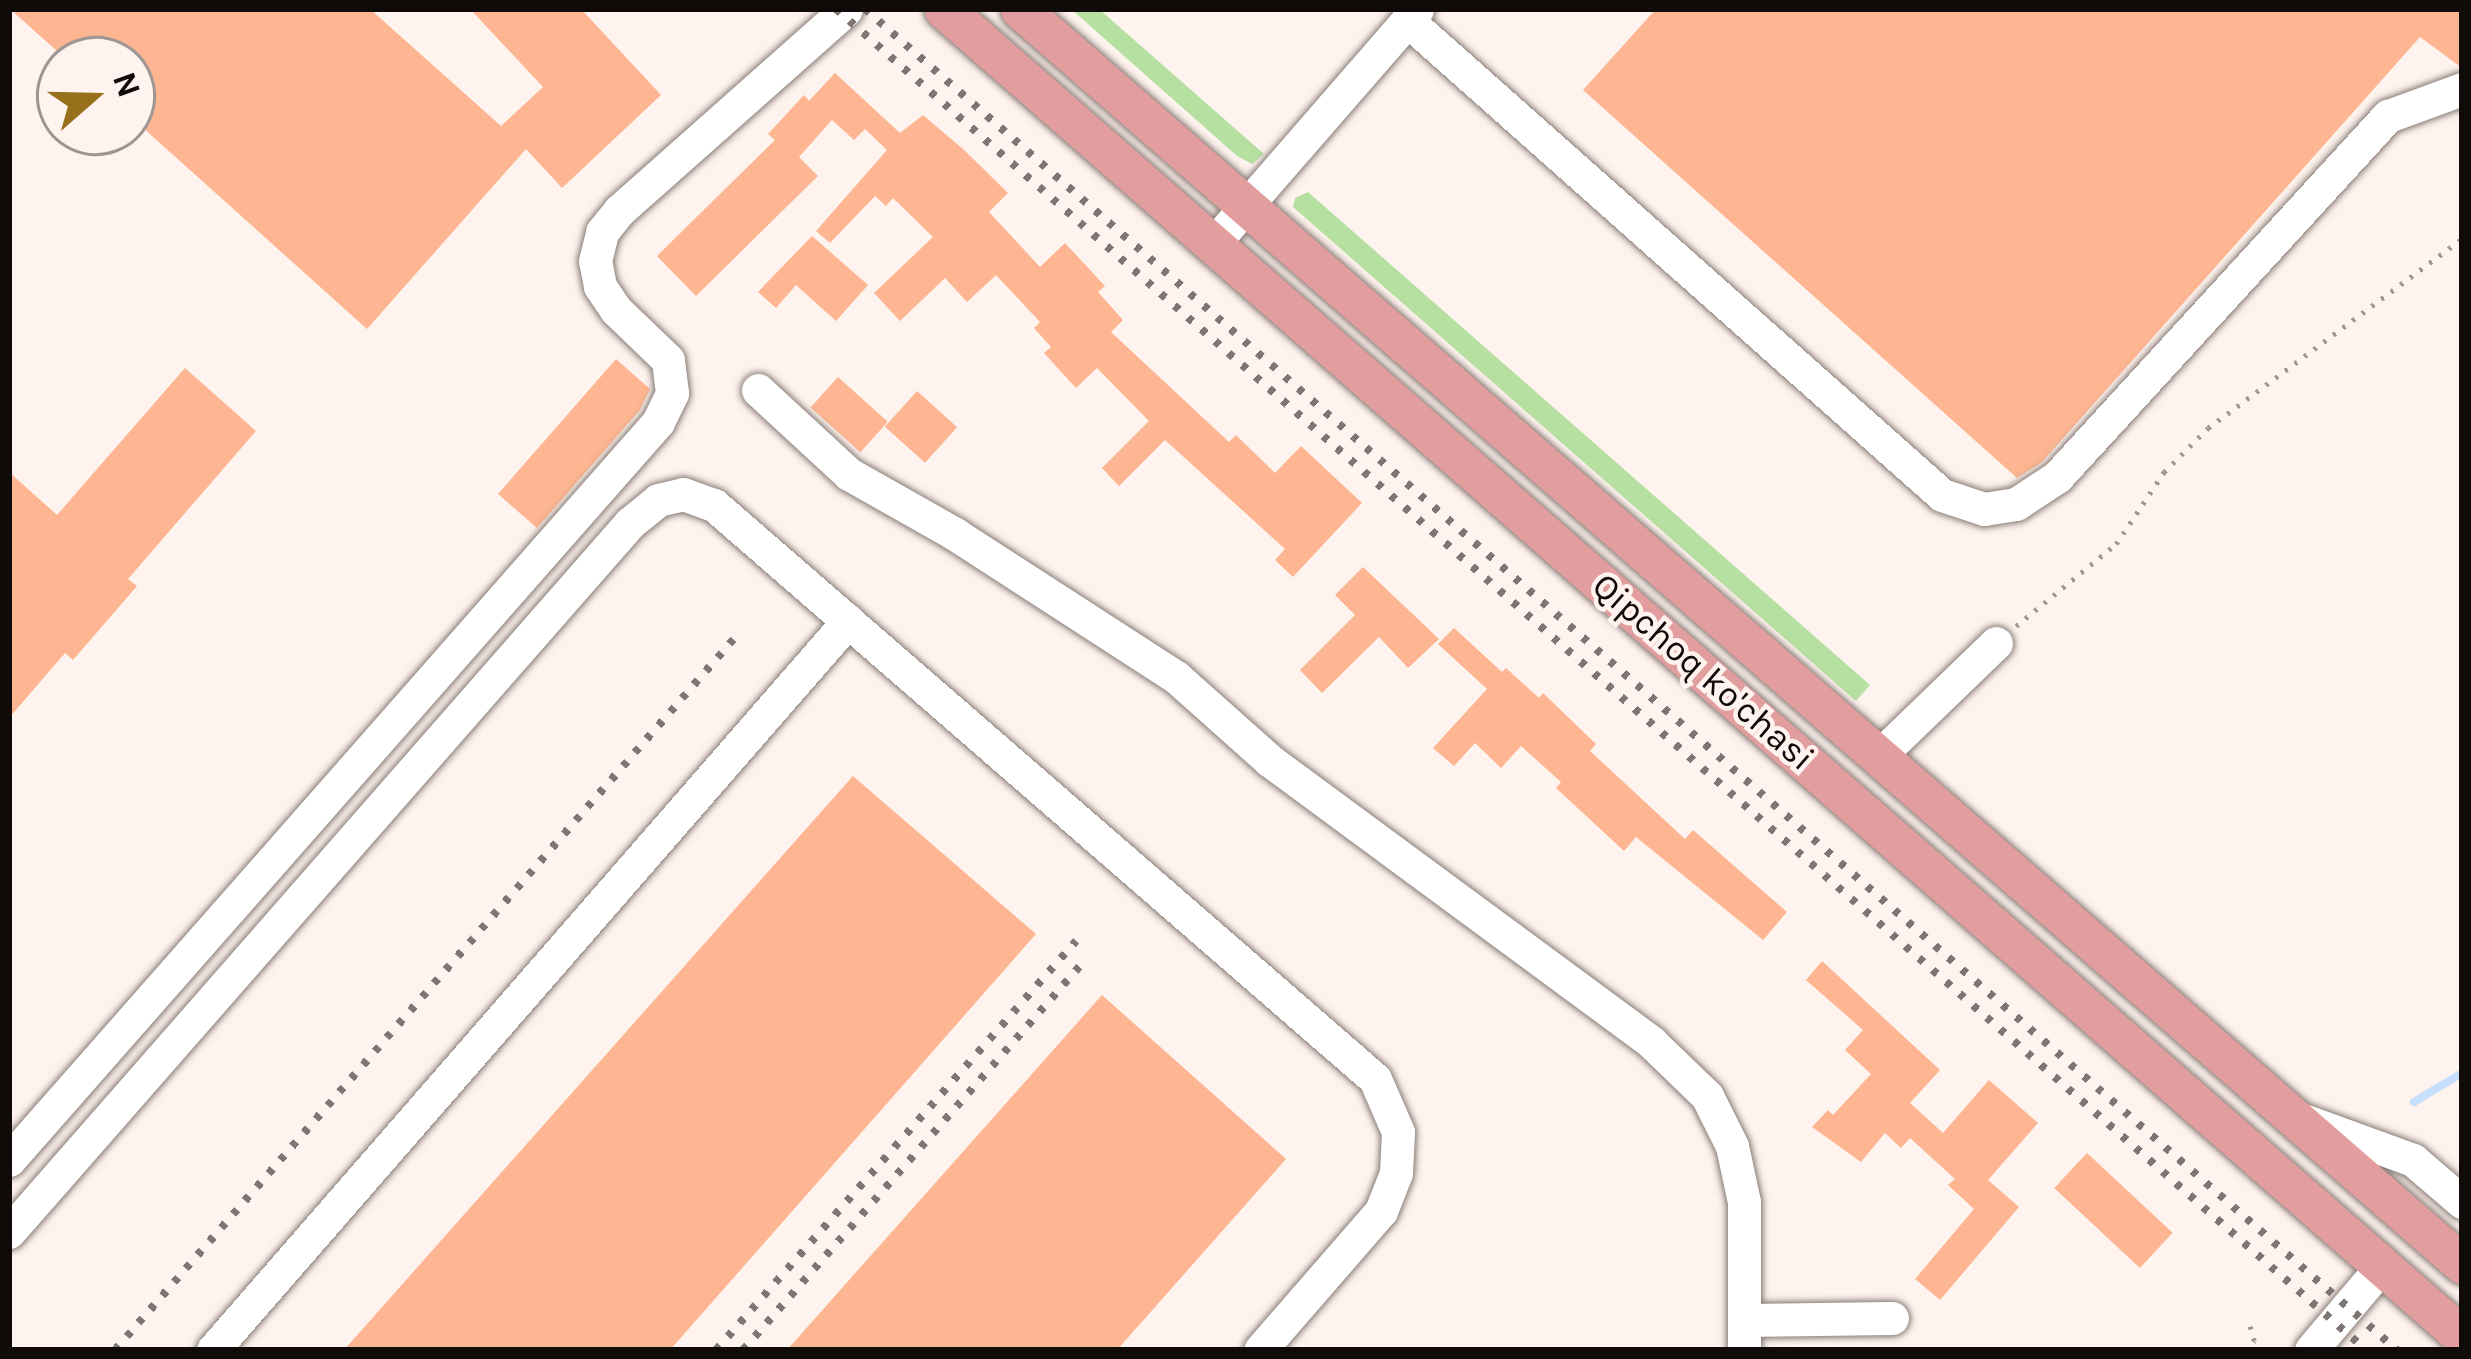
<!DOCTYPE html>
<style>
body{margin:0}
#map{position:relative;width:2471px;height:1359px;overflow:hidden;background:#fef3ee;font-family:Karla,sans-serif}
div>[style]{position:absolute}
.green>*{inset:0;background:#b6e0a1}
.stream>*{height:8px;margin:-4px;padding:0 4px;transform-origin:4px;border-radius:4px;background:#c5dffc}
.building>*{inset:0;background:#fdb691;transform-origin:0 0}
.path>*{height:4.5px;margin-top:-2.25px;transform-origin:0;background:repeating-linear-gradient(90deg,#a19894 0 3px,transparent 0 12px)}
.roads{filter:drop-shadow(0 0 3px #8a7e78) drop-shadow(0 0 3px #8a7e78)}
.minor>*{height:33px;margin:-16.5px;padding:0 16.5px;transform-origin:16.5px;border-radius:16.5px;background:#fff}
.major>*{height:39px;margin:-19.5px;padding:0 19.5px;transform-origin:19.5px;border-radius:19.5px;background:#e29e9f}
.rail>*{height:8px;margin-top:-4px;transform-origin:0;background:repeating-linear-gradient(90deg,#7e7673 0 6px,transparent 0 18px)}
span{translate:-50% -50%;white-space:nowrap;text-align:center;line-height:1.15;-webkit-text-stroke:9px #fef3ee;paint-order:stroke}
.street-label{font-size:36px;color:#100b09}
.frame{position:absolute;inset:0;border:12px solid #100b09;pointer-events:none}
.north{position:absolute;left:36px;top:36px;width:120px;height:120px;box-sizing:border-box;background:#fef3ee;border:3px solid #9f9692;border-radius:50%;rotate:70deg;font-size:33px;font-weight:700;line-height:48px;text-align:center;color:#100b09}
.north::after{content:'';display:block;margin:auto;width:42px;height:54px;background:#986f1b;clip-path:polygon(50% 0,100% 100%,50% 72%,0 100%)}
</style>
<div id="map">
<div class="green">
<i style="clip-path:polygon(1071px 9px,1099px 9px,1264px 154px,1252px 164px,1237px 156px)"></i>
<i style="clip-path:polygon(1308px 192px,1870px 685px,1856px 701px,1293px 207px,1295px 198px)"></i>
</div>
<div class="stream">
<i style="left:2414px;top:1102px;width:56px;rotate:-31.1deg"></i>
</div>
<div class="building">
<i style="clip-path:polygon(10px 9px,370px 9px,501px 126px,543px 87px,470px 9px,581px 9px,661px 95px,562px 188px,526px 149px,367px 329px,132px 118px,132px 60px,67px 60px)"></i>
<i style="clip-path:polygon(1656px 9px,2462px 9px,2462px 68px,2420px 37px,2042px 462px,2017px 478px,1583px 90px)"></i>
<i style="clip-path:polygon(835px 73px,900px 133px,923px 115px,963px 149px,1008px 193px,989px 212px,1040px 267px,1065px 243px,1105px 286px,1098px 292px,1123px 320px,1111px 332px,1229px 442px,1236px 435px,1275px 473px,1301px 446px,1362px 503px,1293px 577px,1275px 560px,1285px 549px,1165px 440px,1119px 486px,1102px 468px,1149px 421px,1097px 368px,1076px 388px,1044px 353px,1051px 347px,1034px 328px,1040px 322px,996px 275px,967px 302px,945px 278px,900px 321px,874px 293px,933px 237px,893px 198px,886px 206px,875px 196px,830px 243px,816px 231px,887px 150px,865px 129px,854px 140px,832px 120px,799px 157px,818px 176px,696px 296px,657px 256px,775px 140px,768px 134px,804px 95px,809px 101px)"></i>
<i style="clip-path:polygon(812px 236px,868px 285px,836px 321px,796px 285px,776px 308px,758px 292px)"></i>
<i style="clip-path:polygon(616px 359px,650px 389px,640px 410px,537px 528px,498px 494px)"></i>
<i style="clip-path:polygon(185px 368px,256px 431px,128px 579px,137px 586px,73px 660px,65px 653px,9px 718px,9px 472px,57px 515px)"></i>
<i style="left:838px;top:377px;width:67px;height:41px;rotate:42deg"></i>
<i style="left:917px;top:391px;width:54px;height:48px;rotate:42deg"></i>
<i style="clip-path:polygon(1363px 567px,1439px 639px,1408px 668px,1379px 637px,1322px 693px,1300px 670px,1355px 615px,1335px 595px)"></i>
<i style="clip-path:polygon(1454px 628px,1502px 672px,1506px 668px,1539px 698px,1543px 693px,1596px 744px,1590px 751px,1685px 839px,1693px 830px,1787px 912px,1763px 940px,1636px 837px,1624px 851px,1556px 788px,1561px 782px,1521px 746px,1501px 768px,1475px 743px,1454px 766px,1433px 748px,1487px 689px,1438px 644px)"></i>
<i style="clip-path:polygon(853px 776px,1036px 934px,670px 1350px,344px 1350px)"></i>
<i style="clip-path:polygon(1822px 961px,1940px 1070px,1910px 1103px,1943px 1133px,1989px 1080px,2038px 1123px,1988px 1180px,2019px 1207px,1940px 1300px,1915px 1279px,1974px 1209px,1948px 1185px,1955px 1179px,1910px 1138px,1901px 1148px,1885px 1133px,1861px 1162px,1812px 1127px,1828px 1110px,1833px 1115px,1871px 1074px,1845px 1050px,1863px 1030px,1806px 980px)"></i>
<i style="clip-path:polygon(1102px 995px,1286px 1159px,1117px 1350px,787px 1350px)"></i>
<i style="left:2087px;top:1153px;width:117px;height:48px;rotate:43deg"></i>
</div>
<div class="path">
<i style="left:2016px;top:626px;width:129px;rotate:-39.4deg"></i>
<i style="left:2116px;top:544px;width:87px;rotate:-56.3deg"></i>
<i style="left:2164px;top:472px;width:62px;rotate:-45deg"></i>
<i style="left:2208px;top:428px;width:317px;rotate:-36.7deg"></i>
<i style="left:2245px;top:1350px;width:13px;rotate:-45deg"></i>
<i style="left:2254px;top:1341px;width:18px;rotate:-106deg"></i>
</div>
<div class="roads">
<div class="minor">
<i style="left:1407px;top:20px;width:715px;rotate:41.6deg"></i>
<i style="left:1942px;top:495px;width:44px;rotate:18.4deg"></i>
<i style="left:1984px;top:509px;width:32px;rotate:-9deg"></i>
<i style="left:2016px;top:504px;width:49px;rotate:-33.4deg"></i>
<i style="left:2057px;top:477px;width:490px;rotate:-47.5deg"></i>
<i style="left:2388px;top:116px;width:79px;rotate:-20deg"></i>
<i style="left:1213px;top:244px;width:311px;rotate:-49deg"></i>
<i style="left:758px;top:390px;width:124px;rotate:42.7deg"></i>
<i style="left:849px;top:474px;width:122px;rotate:29.5deg"></i>
<i style="left:955px;top:534px;width:263px;rotate:32.9deg"></i>
<i style="left:1176px;top:677px;width:125px;rotate:41.7deg"></i>
<i style="left:1269px;top:760px;width:475px;rotate:36.4deg"></i>
<i style="left:1651px;top:1042px;width:78px;rotate:44deg"></i>
<i style="left:1707px;top:1096px;width:56px;rotate:63.4deg"></i>
<i style="left:1732px;top:1146px;width:57px;rotate:77.9deg"></i>
<i style="left:1744px;top:1202px;width:148px;rotate:90deg"></i>
<i style="left:1878px;top:757px;width:164px;rotate:-44deg"></i>
<i style="left:2306px;top:1121px;width:114px;rotate:20deg"></i>
<i style="left:2413px;top:1160px;width:65px;rotate:40.6deg"></i>
<i style="left:9px;top:1160px;width:983px;rotate:-48.67deg"></i>
<i style="left:658px;top:422px;width:32px;rotate:-64deg"></i>
<i style="left:672px;top:393px;width:33px;rotate:-97deg"></i>
<i style="left:668px;top:360px;width:72px;rotate:-136.1deg"></i>
<i style="left:616px;top:310px;width:29px;rotate:-124deg"></i>
<i style="left:600px;top:286px;width:25px;rotate:-101deg"></i>
<i style="left:595px;top:261px;width:30px;rotate:-76deg"></i>
<i style="left:602px;top:232px;width:28px;rotate:-51deg"></i>
<i style="left:620px;top:210px;width:302px;rotate:-41.6deg"></i>
<i style="left:9px;top:1232px;width:943px;rotate:-48.79deg"></i>
<i style="left:630px;top:523px;width:36px;rotate:-39deg"></i>
<i style="left:658px;top:500px;width:26px;rotate:-13deg"></i>
<i style="left:683px;top:494px;width:33px;rotate:20deg"></i>
<i style="left:714px;top:505px;width:875px;rotate:40.97deg"></i>
<i style="left:1375px;top:1079px;width:58px;rotate:66.5deg"></i>
<i style="left:1398px;top:1132px;width:41px;rotate:92.8deg"></i>
<i style="left:1396px;top:1173px;width:41px;rotate:111.5deg"></i>
<i style="left:1381px;top:1211px;width:184px;rotate:131deg"></i>
<i style="left:1744px;top:1320px;width:148px;rotate:-0.8deg"></i>
<i style="left:213px;top:1350px;width:967px;rotate:-48.94deg"></i>
<i style="left:2311px;top:1350px;width:110px;rotate:-49.8deg"></i>
</div>
<div class="major">
<i style="left:944px;top:9px;width:2016px;rotate:41.16deg"></i>
<i style="left:1020px;top:9px;width:1912px;rotate:41.03deg"></i>
</div>
</div>
<div class="rail">
<i style="left:836px;top:9px;width:2034px;rotate:41.23deg"></i>
<i style="left:865px;top:9px;width:2036px;rotate:41.2deg"></i>
<i style="left:115px;top:1350px;width:949px;rotate:-48.97deg"></i>
<i style="left:716px;top:1350px;width:545px;rotate:-48.65deg"></i>
<i style="left:743px;top:1350px;width:520px;rotate:-48.74deg"></i>
</div>
<div class="street-label">
<span style="left:1703px;top:672px;rotate:41deg">Qipchoq ko'chasi</span>
</div>
<div class="frame"></div>
<div class="north">N</div>
</div>
